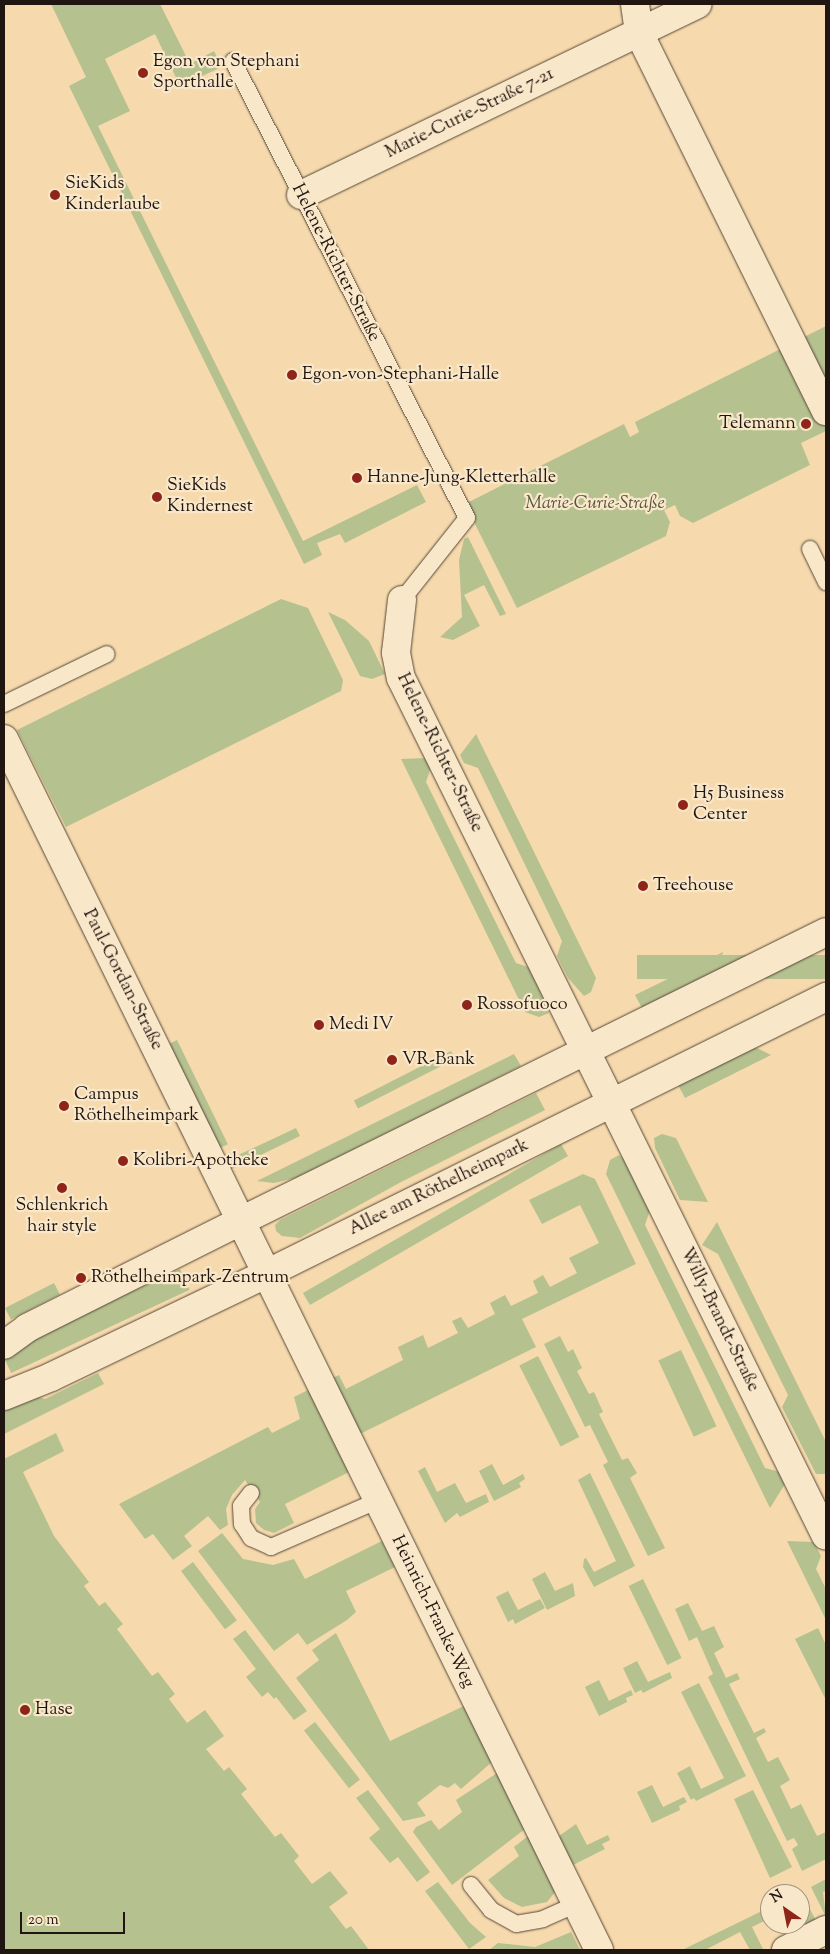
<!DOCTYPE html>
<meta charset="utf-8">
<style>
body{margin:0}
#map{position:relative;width:830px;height:1954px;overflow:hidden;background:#f6daad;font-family:"Sorts Mill Goudy",serif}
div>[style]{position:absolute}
.green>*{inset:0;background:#b5c18f;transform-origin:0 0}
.roads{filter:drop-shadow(0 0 1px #564637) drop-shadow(0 0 1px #564637)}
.lane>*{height:16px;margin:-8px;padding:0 8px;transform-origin:8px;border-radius:8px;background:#f9e7ca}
.street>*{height:28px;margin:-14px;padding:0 14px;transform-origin:14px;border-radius:14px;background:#f9e7ca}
.secondary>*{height:28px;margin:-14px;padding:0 14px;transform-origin:14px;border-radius:14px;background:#f9e7ca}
.dots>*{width:14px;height:14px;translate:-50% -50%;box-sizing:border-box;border:2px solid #f9e7ca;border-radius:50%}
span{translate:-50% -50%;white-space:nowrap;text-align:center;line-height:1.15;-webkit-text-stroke:4.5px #f9e7ca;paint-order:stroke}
.poi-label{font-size:18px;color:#201510}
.left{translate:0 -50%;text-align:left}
.right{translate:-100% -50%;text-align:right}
.street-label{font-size:18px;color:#201510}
.park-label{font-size:18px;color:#54513c;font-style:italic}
.frame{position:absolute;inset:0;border:5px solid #201510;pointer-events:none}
.north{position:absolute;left:760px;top:1884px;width:50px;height:50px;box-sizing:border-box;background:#f9e7ca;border:1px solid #a29380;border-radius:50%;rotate:327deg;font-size:14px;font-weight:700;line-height:20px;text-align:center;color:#201510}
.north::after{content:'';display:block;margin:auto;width:18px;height:22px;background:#8f2418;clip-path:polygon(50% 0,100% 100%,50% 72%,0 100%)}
.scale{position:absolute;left:20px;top:1912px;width:105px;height:22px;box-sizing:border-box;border:2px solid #201510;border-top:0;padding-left:6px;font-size:15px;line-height:18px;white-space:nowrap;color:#201510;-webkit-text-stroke:4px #f9e7ca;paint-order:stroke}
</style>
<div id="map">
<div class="green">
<i style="clip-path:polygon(51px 4px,160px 4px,190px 64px,214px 51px,222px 67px,180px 86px,155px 34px,105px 59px,130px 111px,98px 126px,303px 541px,417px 485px,426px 502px,345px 543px,340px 534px,317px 543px,322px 555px,304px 564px,69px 86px,86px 77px)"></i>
<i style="clip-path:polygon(826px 326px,826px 431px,801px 443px,810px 465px,693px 523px,680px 516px,675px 505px,664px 510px,670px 522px,666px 536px,517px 608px,465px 504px,624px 424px,630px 437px,639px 432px,635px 422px)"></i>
<i style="clip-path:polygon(468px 537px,506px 614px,500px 616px,484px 585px,464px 595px,480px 626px,453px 640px,440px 637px,462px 617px,459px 560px,464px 539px)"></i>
<i style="clip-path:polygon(281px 599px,308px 608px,343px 680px,341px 691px,66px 827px,17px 730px)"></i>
<i style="clip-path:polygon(328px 612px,345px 620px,369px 641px,385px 674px,372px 679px,360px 676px)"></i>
<i style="clip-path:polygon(476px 734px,596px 978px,591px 992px,584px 996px,568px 978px,557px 956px,562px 941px,478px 768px,464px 763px,460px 755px)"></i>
<i style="clip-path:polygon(426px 758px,431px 767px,426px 782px,516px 963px,531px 968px,549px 1013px,539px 1017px,525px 1012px,401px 759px)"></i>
<i style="clip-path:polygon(723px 952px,718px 970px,642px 1008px,635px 995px)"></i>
<i style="left:826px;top:955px;width:24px;height:189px;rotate:90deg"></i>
<i style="left:177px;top:1040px;width:116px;height:11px;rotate:64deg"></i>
<i style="clip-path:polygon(755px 1047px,771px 1055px,685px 1098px,678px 1085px)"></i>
<i style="left:451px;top:1051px;width:9px;height:109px;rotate:63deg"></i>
<i style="clip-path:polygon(514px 1054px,521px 1066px,296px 1178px,274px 1183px,257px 1181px)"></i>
<i style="clip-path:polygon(536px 1093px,545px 1110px,401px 1182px,300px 1238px,282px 1236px,276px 1231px,275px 1225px,280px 1220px)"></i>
<i style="clip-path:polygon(296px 1128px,300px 1136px,232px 1169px,222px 1156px,231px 1152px,234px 1157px)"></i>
<i style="clip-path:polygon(662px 1134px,676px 1138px,708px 1202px,680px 1200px,655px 1148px,654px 1138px)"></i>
<i style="left:561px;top:1144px;width:14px;height:298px;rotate:60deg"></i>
<i style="clip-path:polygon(619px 1155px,625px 1160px,650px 1210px,645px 1225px,765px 1468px,780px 1472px,785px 1484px,770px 1508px,606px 1174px,610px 1160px)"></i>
<i style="clip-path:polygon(583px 1174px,595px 1179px,636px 1264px,522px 1319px,536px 1347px,358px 1435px,330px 1379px,339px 1375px,346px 1389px,403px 1360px,398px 1347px,423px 1335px,428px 1348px,458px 1333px,452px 1321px,461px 1317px,468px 1328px,495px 1314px,490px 1303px,505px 1295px,511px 1306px,538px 1293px,533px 1281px,543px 1275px,550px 1287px,577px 1273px,569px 1258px,599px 1243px,580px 1205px,542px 1224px,529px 1200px)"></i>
<i style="clip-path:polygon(717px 1222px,826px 1442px,826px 1474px,816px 1474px,782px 1407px,788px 1395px,718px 1254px,702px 1245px)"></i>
<i style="left:180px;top:1269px;width:23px;height:197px;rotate:65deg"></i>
<i style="left:54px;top:1283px;width:13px;height:55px;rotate:63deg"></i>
<i style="clip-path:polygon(560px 1336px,568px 1352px,573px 1349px,582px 1368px,577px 1371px,589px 1394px,594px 1392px,603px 1412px,599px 1414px,622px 1460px,628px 1458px,637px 1473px,630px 1478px,665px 1548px,648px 1556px,603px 1465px,608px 1462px,590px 1425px,585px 1427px,544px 1344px)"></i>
<i style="left:681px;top:1350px;width:84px;height:25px;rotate:65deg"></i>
<i style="left:538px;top:1356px;width:91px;height:21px;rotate:63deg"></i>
<i style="clip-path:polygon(98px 1373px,104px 1384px,4px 1434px,4px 1406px,28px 1394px,45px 1399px)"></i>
<i style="clip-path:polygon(310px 1389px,349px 1472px,285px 1504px,294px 1523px,274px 1533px,264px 1530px,256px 1523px,255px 1509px,260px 1502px,245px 1480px,232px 1495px,226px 1509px,228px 1525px,220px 1530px,208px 1516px,184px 1536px,192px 1546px,173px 1560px,153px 1534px,145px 1539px,119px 1504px,268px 1427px,272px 1433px,300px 1419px,294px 1397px)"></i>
<i style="clip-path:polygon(56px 1433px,64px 1451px,23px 1472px,54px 1536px,89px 1582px,84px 1586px,99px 1606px,105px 1602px,123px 1624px,117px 1629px,152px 1676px,158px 1672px,175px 1694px,169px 1699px,187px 1723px,205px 1710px,224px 1736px,206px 1749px,224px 1771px,229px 1767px,247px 1789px,241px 1794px,275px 1837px,281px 1833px,299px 1856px,294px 1861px,312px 1884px,330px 1871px,348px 1893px,329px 1907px,346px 1929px,351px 1926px,369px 1950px,4px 1950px,4px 1459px)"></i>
<i style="clip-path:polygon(492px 1464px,503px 1485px,523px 1474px,525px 1479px,519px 1483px,521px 1487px,494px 1501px,479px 1471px)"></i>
<i style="clip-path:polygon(425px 1467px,437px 1492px,455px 1483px,466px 1503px,486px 1494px,489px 1502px,460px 1517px,457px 1513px,445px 1523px,418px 1471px)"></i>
<i style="clip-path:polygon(590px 1473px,635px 1566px,594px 1587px,583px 1567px,584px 1559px,586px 1558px,594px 1572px,616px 1561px,578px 1480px)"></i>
<i style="clip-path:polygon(222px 1533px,243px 1559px,273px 1565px,294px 1559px,305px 1579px,382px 1541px,395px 1567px,346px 1591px,356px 1612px,347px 1620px,307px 1645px,298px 1633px,274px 1651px,198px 1551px)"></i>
<i style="clip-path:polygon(787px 1541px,814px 1542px,821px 1556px,816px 1569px,826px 1589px,826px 1620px)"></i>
<i style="left:193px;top:1562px;width:73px;height:15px;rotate:53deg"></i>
<i style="clip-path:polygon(545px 1572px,555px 1591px,573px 1583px,575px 1596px,547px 1610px,532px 1579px)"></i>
<i style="left:643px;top:1579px;width:88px;height:16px;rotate:64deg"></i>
<i style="clip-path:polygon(508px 1591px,518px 1610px,540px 1599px,545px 1608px,515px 1624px,513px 1619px,508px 1622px,496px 1597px)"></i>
<i style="clip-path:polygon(688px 1603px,702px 1631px,714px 1626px,724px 1647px,714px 1653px,726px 1678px,737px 1673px,740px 1679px,729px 1684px,754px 1733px,764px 1728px,766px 1732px,756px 1738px,768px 1762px,778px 1757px,790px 1780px,780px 1786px,791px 1809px,801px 1804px,817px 1836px,826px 1832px,826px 1859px,802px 1871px,792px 1849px,798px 1845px,794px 1838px,787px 1841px,708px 1677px,713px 1674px,697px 1637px,689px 1641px,675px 1609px)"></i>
<i style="clip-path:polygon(818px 1628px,826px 1645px,826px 1700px,795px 1639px)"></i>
<i style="clip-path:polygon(245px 1630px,307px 1711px,294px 1720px,276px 1697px,274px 1699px,268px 1692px,262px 1697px,246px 1677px,256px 1669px,233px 1639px)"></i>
<i style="clip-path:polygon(336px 1633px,390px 1741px,466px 1705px,492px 1762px,461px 1789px,455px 1783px,448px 1788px,440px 1785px,417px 1803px,426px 1816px,403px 1821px,296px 1678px,319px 1660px,312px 1650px)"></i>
<i style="clip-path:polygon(637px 1661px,648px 1682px,670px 1672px,672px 1678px,643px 1693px,641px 1690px,635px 1693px,623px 1668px)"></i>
<i style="clip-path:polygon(599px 1680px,609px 1701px,631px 1690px,633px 1695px,626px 1698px,627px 1702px,599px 1716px,585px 1687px)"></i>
<i style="clip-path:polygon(699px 1683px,746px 1776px,696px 1801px,694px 1798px,691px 1800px,677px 1773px,690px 1766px,701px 1789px,724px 1778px,681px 1692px)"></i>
<i style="left:315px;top:1722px;width:73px;height:14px;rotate:52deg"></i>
<i style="clip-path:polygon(497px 1773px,525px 1829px,452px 1885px,413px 1832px,416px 1827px,431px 1820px,439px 1830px,462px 1812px,456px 1800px)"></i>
<i style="clip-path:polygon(652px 1785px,663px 1807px,684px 1797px,687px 1802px,679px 1806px,680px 1810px,652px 1823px,637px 1792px)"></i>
<i style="clip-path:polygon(368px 1790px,430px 1872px,417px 1882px,398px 1857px,390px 1863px,369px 1838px,380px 1829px,356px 1798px)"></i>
<i style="clip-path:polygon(753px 1790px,792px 1867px,770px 1878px,734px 1799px)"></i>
<i style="clip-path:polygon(576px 1824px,587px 1845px,608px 1835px,610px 1840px,602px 1844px,605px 1849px,573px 1865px,559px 1836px)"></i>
<i style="clip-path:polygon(528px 1836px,556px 1891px,547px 1902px,522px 1907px,504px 1898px,488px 1880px,519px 1856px,514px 1847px)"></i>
<i style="clip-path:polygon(826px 1879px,826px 1891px,823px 1892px,826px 1917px,811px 1887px)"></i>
<i style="clip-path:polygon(438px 1882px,470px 1923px,486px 1937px,469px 1949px,425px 1891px)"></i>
<i style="clip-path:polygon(801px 1891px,817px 1923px,800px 1931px,796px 1924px,800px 1924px,800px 1894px,795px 1894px)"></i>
<i style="clip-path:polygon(770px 1907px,770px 1918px,752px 1927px,763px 1949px,760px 1950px,750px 1950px,740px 1932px,705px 1950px,682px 1950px)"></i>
<i style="clip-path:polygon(571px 1932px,580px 1950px,489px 1950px,498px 1943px,535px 1947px)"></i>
</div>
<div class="roads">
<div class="lane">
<i style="left:233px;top:61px;width:513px;rotate:62.89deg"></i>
<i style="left:467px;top:518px;width:105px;rotate:128.4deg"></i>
<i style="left:810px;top:549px;width:37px;rotate:64deg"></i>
<i style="left:4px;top:704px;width:114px;rotate:-25.9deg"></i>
<i style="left:251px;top:1493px;width:16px;rotate:128deg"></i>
<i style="left:241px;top:1506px;width:18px;rotate:87deg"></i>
<i style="left:242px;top:1524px;width:17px;rotate:57deg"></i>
<i style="left:251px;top:1538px;width:22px;rotate:24deg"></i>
<i style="left:271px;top:1547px;width:116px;rotate:-23.5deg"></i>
<i style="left:471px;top:1885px;width:32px;rotate:51deg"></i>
<i style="left:491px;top:1910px;width:29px;rotate:29deg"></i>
<i style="left:516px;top:1924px;width:27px;rotate:-10deg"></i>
<i style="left:543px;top:1919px;width:36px;rotate:-24deg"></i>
</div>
<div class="street">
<i style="left:635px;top:4px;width:29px;rotate:82deg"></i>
<i style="left:639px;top:33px;width:422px;rotate:63.7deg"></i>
<i style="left:301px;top:195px;width:440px;rotate:-25.7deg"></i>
<i style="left:402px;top:600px;width:53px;rotate:96.5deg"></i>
<i style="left:396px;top:653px;width:25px;rotate:79deg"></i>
<i style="left:401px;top:678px;width:957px;rotate:63.65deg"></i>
<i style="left:4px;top:739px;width:1349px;rotate:63.83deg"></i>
<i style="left:786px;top:1950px;width:45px;rotate:-26.6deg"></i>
</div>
<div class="secondary">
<i style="left:4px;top:1345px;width:29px;rotate:-36deg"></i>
<i style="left:27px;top:1328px;width:239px;rotate:-26.6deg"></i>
<i style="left:241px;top:1221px;width:652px;rotate:-26.29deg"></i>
<i style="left:4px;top:1396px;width:51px;rotate:-22deg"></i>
<i style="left:51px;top:1377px;width:238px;rotate:-25.6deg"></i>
<i style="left:266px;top:1274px;width:625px;rotate:-26.32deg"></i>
</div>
</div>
<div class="dots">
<i style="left:143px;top:73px;background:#8f2418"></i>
<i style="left:55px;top:195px;background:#8f2418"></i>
<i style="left:292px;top:375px;background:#8f2418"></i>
<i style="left:806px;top:424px;background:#8f2418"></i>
<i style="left:357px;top:478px;background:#8f2418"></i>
<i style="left:157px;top:497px;background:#8f2418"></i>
<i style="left:683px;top:805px;background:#8f2418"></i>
<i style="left:643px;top:886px;background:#8f2418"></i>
<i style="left:467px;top:1005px;background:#8f2418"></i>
<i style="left:319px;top:1025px;background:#8f2418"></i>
<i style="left:392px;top:1060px;background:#8f2418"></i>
<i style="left:64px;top:1106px;background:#8f2418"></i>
<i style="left:123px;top:1161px;background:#8f2418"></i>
<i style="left:62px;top:1188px;background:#8f2418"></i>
<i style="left:81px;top:1278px;background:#8f2418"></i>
<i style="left:25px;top:1710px;background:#8f2418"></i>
</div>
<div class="poi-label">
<span class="left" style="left:153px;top:73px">Egon von Stephani<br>Sporthalle</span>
<span class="left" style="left:65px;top:195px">SieKids<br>Kinderlaube</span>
<span class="left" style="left:302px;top:375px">Egon-von-Stephani-Halle</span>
<span class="right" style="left:796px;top:424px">Telemann</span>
<span class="left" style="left:367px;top:478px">Hanne-Jung-Kletterhalle</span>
<span class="left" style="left:167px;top:497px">SieKids<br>Kindernest</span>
<span class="left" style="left:693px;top:805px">H5 Business<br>Center</span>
<span class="left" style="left:653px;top:886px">Treehouse</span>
<span class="left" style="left:477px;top:1005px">Rossofuoco</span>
<span class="left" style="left:329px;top:1025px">Medi IV</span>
<span class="left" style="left:402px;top:1060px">VR-Bank</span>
<span class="left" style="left:74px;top:1106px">Campus<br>Röthelheimpark</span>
<span class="left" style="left:133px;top:1161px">Kolibri-Apotheke</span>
<span style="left:62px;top:1217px">Schlenkrich<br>hair style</span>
<span class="left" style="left:91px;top:1278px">Röthelheimpark-Zentrum</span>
<span class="left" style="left:35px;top:1710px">Hase</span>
</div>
<div class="street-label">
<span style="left:470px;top:114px;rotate:-26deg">Marie-Curie-Straße 7-21</span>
<span style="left:335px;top:263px;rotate:63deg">Helene-Richter-Straße</span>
<span style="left:439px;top:753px;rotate:64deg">Helene-Richter-Straße</span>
<span style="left:122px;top:980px;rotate:63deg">Paul-Gordan-Straße</span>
<span style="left:439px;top:1188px;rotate:-26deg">Allee am Röthelheimpark</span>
<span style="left:719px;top:1320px;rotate:64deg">Willy-Brandt-Straße</span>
<span style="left:432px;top:1612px;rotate:64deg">Heinrich-Franke-Weg</span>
</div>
<div class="park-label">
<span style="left:595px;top:504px">Marie-Curie-Straße</span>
</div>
<div class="frame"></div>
<div class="north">N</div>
<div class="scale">20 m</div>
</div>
